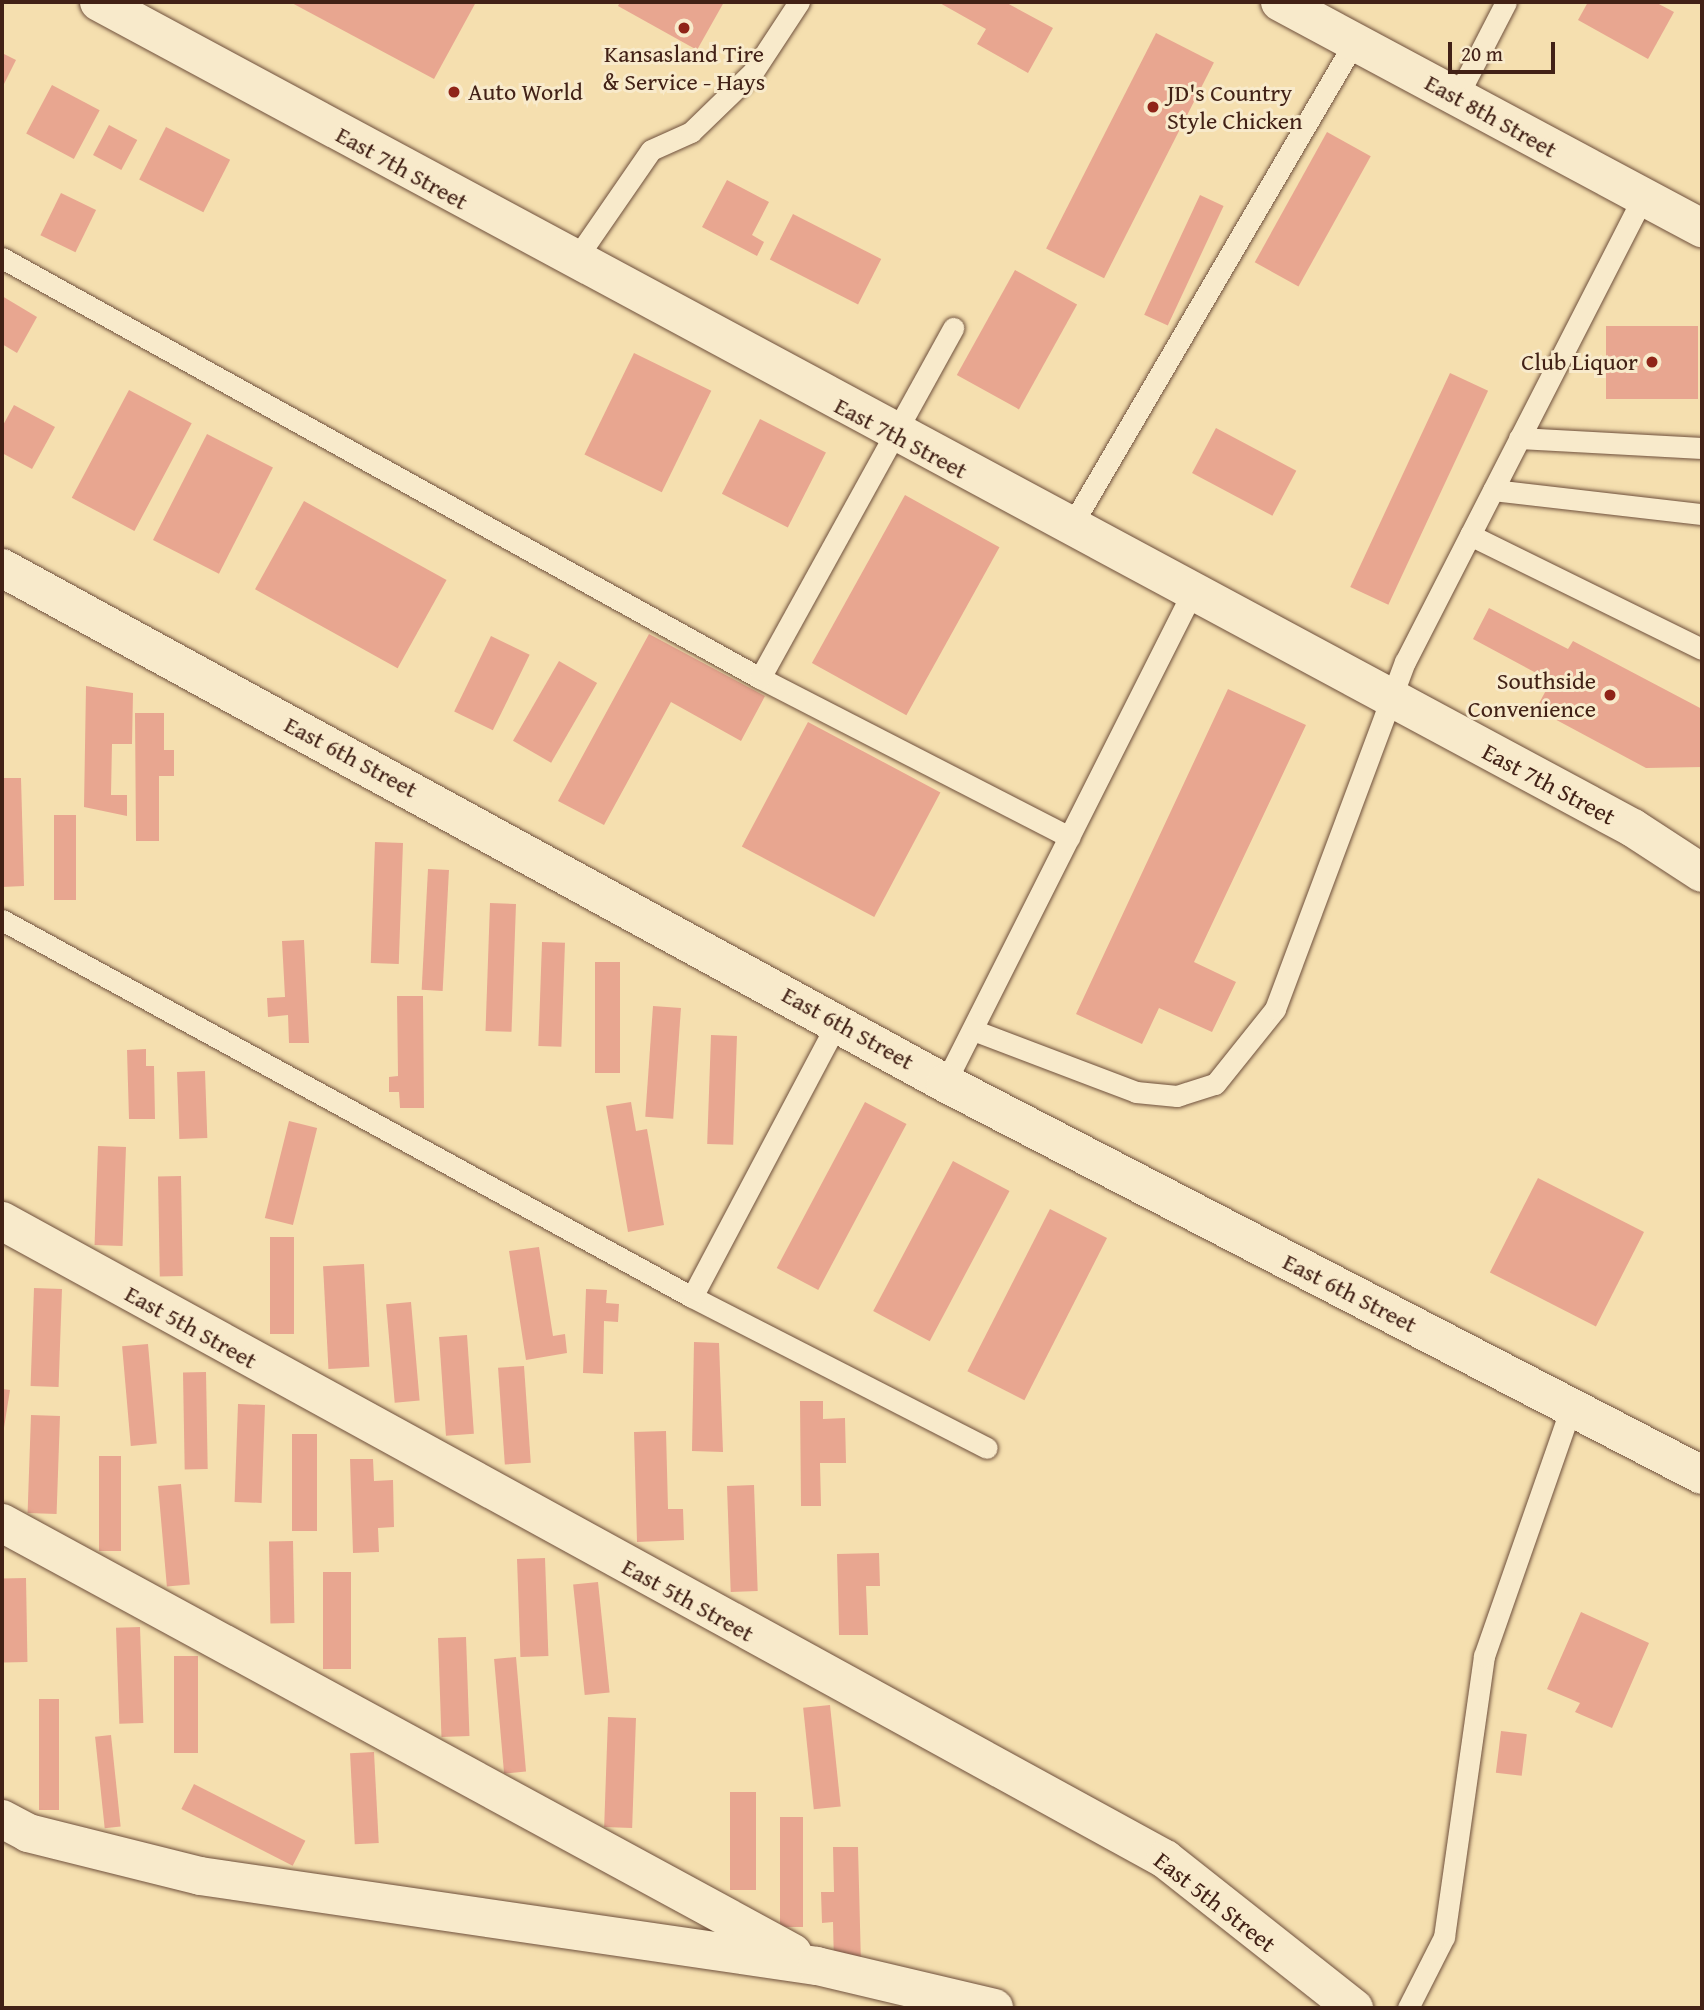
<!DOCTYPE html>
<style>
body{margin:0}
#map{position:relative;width:1704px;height:2010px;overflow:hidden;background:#f5dfaf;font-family:"Gentium Book Plus",serif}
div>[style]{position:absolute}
.building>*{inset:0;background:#e8a690;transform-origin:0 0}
.roads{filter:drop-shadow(0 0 2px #6f503c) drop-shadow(0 0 2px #6f503c)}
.service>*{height:21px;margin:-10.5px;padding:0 10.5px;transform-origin:10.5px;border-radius:10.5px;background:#f8eacb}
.minor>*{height:38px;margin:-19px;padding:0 19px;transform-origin:19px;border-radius:19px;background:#f8eacb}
.secondary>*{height:38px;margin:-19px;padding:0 19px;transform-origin:19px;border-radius:19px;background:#f8eacb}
.dots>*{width:19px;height:19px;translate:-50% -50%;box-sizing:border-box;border:4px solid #f8eacb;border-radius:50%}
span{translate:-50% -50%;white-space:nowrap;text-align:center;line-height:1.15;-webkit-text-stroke:6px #f8eacb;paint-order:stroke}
.poi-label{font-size:24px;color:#422116}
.left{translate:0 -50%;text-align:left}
.right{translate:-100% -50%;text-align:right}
.street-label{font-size:24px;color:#422116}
.frame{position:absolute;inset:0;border:4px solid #422116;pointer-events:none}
.scale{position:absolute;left:1448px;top:42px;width:107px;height:32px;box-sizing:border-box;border:4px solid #422116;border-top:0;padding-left:9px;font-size:21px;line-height:24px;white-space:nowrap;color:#422116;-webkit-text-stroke:5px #f8eacb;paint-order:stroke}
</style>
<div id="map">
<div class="building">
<i style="clip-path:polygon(290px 2px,476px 2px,434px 79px)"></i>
<i style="clip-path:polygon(620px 2px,724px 2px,697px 50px,618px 6px)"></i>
<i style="clip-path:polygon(938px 2px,1005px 2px,1053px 28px,1028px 73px,977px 44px,986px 29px)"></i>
<i style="clip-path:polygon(1588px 2px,1655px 2px,1674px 12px,1648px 59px,1578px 20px)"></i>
<i style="left:1156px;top:33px;width:65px;height:242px;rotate:27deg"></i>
<i style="clip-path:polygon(2px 53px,16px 60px,2px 88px)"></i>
<i style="left:52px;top:85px;width:54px;height:55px;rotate:28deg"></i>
<i style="left:109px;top:125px;width:32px;height:34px;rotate:28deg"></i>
<i style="left:166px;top:127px;width:72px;height:59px;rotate:27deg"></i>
<i style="left:1327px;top:132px;width:50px;height:149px;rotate:29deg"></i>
<i style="clip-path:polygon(727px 180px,769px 202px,752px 235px,764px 242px,757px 256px,702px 227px)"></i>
<i style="left:61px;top:193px;width:39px;height:47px;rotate:26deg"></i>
<i style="left:1200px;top:195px;width:26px;height:132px;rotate:25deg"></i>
<i style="left:793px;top:214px;width:99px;height:51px;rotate:27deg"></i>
<i style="left:1015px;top:270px;width:71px;height:120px;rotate:29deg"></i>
<i style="clip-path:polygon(2px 296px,37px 317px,17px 353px,2px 344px)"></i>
<i style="left:1606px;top:326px;width:92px;height:73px"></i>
<i style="left:634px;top:353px;width:86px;height:113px;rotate:26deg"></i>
<i style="left:1450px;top:373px;width:42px;height:236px;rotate:25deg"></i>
<i style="left:129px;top:390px;width:71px;height:122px;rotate:28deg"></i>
<i style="clip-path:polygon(14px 405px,55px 427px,32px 469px,2px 453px,2px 427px)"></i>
<i style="left:760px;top:419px;width:74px;height:84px;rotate:27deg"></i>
<i style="left:1216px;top:428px;width:91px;height:51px;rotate:28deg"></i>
<i style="left:207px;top:434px;width:74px;height:119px;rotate:27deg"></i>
<i style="left:905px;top:495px;width:108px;height:192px;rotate:29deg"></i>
<i style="left:304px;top:501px;width:163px;height:101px;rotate:29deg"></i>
<i style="clip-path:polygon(1489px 608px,1568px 649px,1573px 641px,1702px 709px,1702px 767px,1646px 768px,1536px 709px,1551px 681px,1473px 639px)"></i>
<i style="clip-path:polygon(649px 634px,765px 696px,741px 741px,671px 702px,604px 825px,558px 801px)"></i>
<i style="left:491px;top:636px;width:43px;height:84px;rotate:26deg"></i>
<i style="left:559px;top:661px;width:44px;height:92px;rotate:30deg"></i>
<i style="clip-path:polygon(86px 686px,133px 693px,132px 744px,112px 744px,111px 795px,127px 795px,127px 816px,84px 807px)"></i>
<i style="clip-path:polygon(1228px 689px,1306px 725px,1194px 962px,1236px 982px,1212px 1032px,1159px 1008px,1142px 1044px,1076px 1014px)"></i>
<i style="clip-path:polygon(135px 713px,164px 713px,164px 750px,174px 750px,174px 776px,159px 776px,159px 841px,136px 841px)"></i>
<i style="left:808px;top:722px;width:150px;height:141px;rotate:28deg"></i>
<i style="clip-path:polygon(2px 778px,21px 778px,24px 886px,2px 887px)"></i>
<i style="left:54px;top:815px;width:22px;height:85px"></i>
<i style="left:375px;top:842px;width:28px;height:121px;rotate:2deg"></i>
<i style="left:428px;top:869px;width:21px;height:121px;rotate:3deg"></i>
<i style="left:490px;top:903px;width:26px;height:128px;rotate:2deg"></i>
<i style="clip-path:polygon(304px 940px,309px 1043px,289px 1043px,288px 1015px,268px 1017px,267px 998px,285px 997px,282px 941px)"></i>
<i style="left:542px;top:942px;width:23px;height:104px;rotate:2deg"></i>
<i style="left:595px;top:962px;width:25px;height:111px"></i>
<i style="clip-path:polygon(397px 996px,423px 996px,424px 1108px,400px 1108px,399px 1092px,389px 1092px,389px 1077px,398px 1076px)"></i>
<i style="left:653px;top:1006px;width:28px;height:111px;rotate:4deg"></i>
<i style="left:711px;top:1035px;width:26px;height:109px;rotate:2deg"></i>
<i style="clip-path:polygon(146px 1049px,146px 1066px,154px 1066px,155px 1119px,129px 1119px,127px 1050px)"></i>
<i style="left:205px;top:1071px;width:67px;height:28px;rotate:88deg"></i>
<i style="clip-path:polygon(631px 1102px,636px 1131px,647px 1129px,664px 1225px,628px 1232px,606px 1106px)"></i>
<i style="left:865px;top:1102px;width:47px;height:188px;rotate:28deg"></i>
<i style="left:289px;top:1121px;width:29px;height:100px;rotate:14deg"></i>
<i style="left:98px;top:1146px;width:28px;height:99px;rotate:2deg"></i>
<i style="left:953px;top:1161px;width:64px;height:170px;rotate:28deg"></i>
<i style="left:181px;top:1176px;width:100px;height:23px;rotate:89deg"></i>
<i style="left:1538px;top:1178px;width:119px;height:106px;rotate:27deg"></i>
<i style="left:1050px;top:1209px;width:64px;height:182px;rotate:27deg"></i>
<i style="left:270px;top:1237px;width:24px;height:97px"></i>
<i style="clip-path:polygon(539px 1247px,553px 1336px,565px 1334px,567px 1353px,526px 1360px,509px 1251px)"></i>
<i style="left:364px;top:1264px;width:103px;height:41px;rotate:87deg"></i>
<i style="left:34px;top:1288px;width:28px;height:98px;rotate:2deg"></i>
<i style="clip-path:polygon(586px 1289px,607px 1290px,606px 1303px,619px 1304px,618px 1322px,604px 1321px,603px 1374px,583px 1373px)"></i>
<i style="left:411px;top:1302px;width:99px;height:25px;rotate:85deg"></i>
<i style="left:467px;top:1335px;width:99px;height:28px;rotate:86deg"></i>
<i style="clip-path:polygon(694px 1342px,719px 1343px,723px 1452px,692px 1451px)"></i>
<i style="left:148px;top:1344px;width:100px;height:26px;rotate:85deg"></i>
<i style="left:524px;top:1366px;width:97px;height:26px;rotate:86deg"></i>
<i style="left:206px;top:1372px;width:97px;height:23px;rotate:89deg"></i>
<i style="clip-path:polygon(2px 1389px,10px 1390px,3px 1434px,2px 1434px)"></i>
<i style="clip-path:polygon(800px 1401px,823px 1401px,823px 1419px,845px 1418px,846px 1463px,820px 1463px,821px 1506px,801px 1506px)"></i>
<i style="left:238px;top:1404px;width:27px;height:98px;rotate:2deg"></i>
<i style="left:31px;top:1415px;width:29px;height:98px;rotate:2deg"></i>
<i style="clip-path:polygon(666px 1431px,668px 1509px,683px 1509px,684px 1540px,637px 1542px,634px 1432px)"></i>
<i style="left:292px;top:1434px;width:25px;height:97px"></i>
<i style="left:99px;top:1456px;width:22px;height:95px"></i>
<i style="clip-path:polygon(350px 1459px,373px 1459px,374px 1481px,393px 1480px,394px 1527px,378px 1528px,379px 1552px,353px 1553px)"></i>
<i style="left:181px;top:1484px;width:101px;height:23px;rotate:85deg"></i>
<i style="left:754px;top:1485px;width:106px;height:27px;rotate:88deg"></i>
<i style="left:293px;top:1541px;width:82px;height:24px;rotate:89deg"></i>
<i style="clip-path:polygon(879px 1553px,880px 1586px,866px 1586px,868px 1635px,839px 1635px,837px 1554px)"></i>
<i style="left:545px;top:1558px;width:98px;height:28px;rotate:88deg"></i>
<i style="left:323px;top:1572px;width:28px;height:97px"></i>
<i style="left:26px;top:1578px;width:84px;height:24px;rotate:89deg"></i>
<i style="left:598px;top:1582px;width:111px;height:25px;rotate:84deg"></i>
<i style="clip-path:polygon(1581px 1612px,1649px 1643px,1612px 1728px,1575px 1712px,1580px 1703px,1547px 1689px)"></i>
<i style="left:140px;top:1627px;width:96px;height:24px;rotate:88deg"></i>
<i style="left:466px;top:1637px;width:99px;height:28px;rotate:88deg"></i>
<i style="left:174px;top:1656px;width:24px;height:97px"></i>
<i style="left:516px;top:1657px;width:115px;height:22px;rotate:85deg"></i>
<i style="left:39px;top:1699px;width:20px;height:111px"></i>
<i style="left:830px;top:1705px;width:102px;height:27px;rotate:84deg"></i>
<i style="left:608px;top:1717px;width:28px;height:110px;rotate:2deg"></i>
<i style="left:1501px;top:1731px;width:26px;height:42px;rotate:7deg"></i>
<i style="left:111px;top:1735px;width:92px;height:16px;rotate:84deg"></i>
<i style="left:374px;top:1752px;width:91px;height:24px;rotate:87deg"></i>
<i style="left:194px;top:1784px;width:125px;height:28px;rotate:27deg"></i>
<i style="left:730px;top:1792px;width:26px;height:98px"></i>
<i style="left:780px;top:1817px;width:23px;height:110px"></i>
<i style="clip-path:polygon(833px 1847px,858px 1847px,861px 1965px,834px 1966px,833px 1922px,822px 1923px,821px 1892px,834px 1892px)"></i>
</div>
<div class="roads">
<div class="service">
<i style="left:1457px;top:97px;width:107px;rotate:-62.7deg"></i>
<i style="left:2px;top:258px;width:867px;rotate:28.99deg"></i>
<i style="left:760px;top:678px;width:348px;rotate:27.2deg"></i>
<i style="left:573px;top:263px;width:137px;rotate:-55.4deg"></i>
<i style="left:651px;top:150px;width:44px;rotate:-24.2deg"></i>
<i style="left:691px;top:132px;width:86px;rotate:-44.1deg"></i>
<i style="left:753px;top:72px;width:84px;rotate:-56.7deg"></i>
<i style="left:1519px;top:438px;width:183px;rotate:3.1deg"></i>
<i style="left:1493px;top:490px;width:210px;rotate:6.6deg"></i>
<i style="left:1070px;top:528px;width:564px;rotate:-59.66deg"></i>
<i style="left:1470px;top:535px;width:258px;rotate:26.2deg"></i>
<i style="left:760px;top:678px;width:400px;rotate:-61.1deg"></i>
<i style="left:2px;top:920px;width:786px;rotate:28.65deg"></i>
<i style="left:692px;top:1297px;width:331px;rotate:27.1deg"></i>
<i style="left:973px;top:1030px;width:174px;rotate:20.8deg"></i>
<i style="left:1136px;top:1092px;width:41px;rotate:5.6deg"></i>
<i style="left:1177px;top:1096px;width:40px;rotate:-18deg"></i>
<i style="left:1215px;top:1084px;width:96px;rotate:-51.3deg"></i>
<i style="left:1275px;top:1009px;width:371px;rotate:-69.5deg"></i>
<i style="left:1405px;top:662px;width:520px;rotate:-62.89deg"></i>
<i style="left:945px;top:1083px;width:549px;rotate:-63.25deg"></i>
<i style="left:692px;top:1297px;width:312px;rotate:-62.1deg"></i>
<i style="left:1408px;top:2008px;width:80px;rotate:-63.1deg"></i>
<i style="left:1444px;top:1937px;width:284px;rotate:-81.9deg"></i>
<i style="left:1484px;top:1656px;width:263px;rotate:-70.7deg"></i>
</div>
<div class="minor">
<i style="left:99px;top:2px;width:1742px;rotate:28.3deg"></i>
<i style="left:1633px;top:828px;width:82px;rotate:33.1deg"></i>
<i style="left:2px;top:568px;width:1074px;rotate:28.64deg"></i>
<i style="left:945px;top:1083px;width:852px;rotate:27.38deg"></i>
<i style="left:2px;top:1221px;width:1327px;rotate:28.75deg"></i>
<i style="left:1165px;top:1859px;width:241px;rotate:38.3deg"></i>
<i style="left:2px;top:1523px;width:900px;rotate:28.53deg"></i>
<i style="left:2px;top:1819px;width:30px;rotate:28deg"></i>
<i style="left:28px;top:1833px;width:177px;rotate:14deg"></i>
<i style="left:200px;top:1876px;width:624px;rotate:8.3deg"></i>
<i style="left:817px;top:1966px;width:182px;rotate:13.3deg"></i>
</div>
<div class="secondary">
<i style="left:1280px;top:2px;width:479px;rotate:28.2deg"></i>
</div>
</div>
<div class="dots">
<i style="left:684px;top:28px;background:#8f2418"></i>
<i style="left:454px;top:92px;background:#8f2418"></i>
<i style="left:1153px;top:107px;background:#8f2418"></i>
<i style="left:1652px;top:362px;background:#8f2418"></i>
<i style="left:1610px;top:695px;background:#8f2418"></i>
</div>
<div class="poi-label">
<span style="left:684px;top:68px">Kansasland Tire<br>&amp; Service - Hays</span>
<span class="left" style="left:468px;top:92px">Auto World</span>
<span class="left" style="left:1167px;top:107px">JD's Country<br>Style Chicken</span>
<span class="right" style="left:1638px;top:362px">Club Liquor</span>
<span class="right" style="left:1596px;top:695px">Southside<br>Convenience</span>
</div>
<div class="street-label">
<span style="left:1491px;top:116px;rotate:29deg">East 8th Street</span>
<span style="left:402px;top:168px;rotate:29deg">East 7th Street</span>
<span style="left:901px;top:438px;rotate:28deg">East 7th Street</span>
<span style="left:351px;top:757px;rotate:28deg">East 6th Street</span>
<span style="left:1549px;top:784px;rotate:28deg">East 7th Street</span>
<span style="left:848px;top:1028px;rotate:29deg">East 6th Street</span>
<span style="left:1350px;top:1293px;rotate:27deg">East 6th Street</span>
<span style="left:191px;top:1327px;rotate:29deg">East 5th Street</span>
<span style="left:688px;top:1600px;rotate:29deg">East 5th Street</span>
<span style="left:1215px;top:1902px;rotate:38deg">East 5th Street</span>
</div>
<div class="frame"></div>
<div class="scale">20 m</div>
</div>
